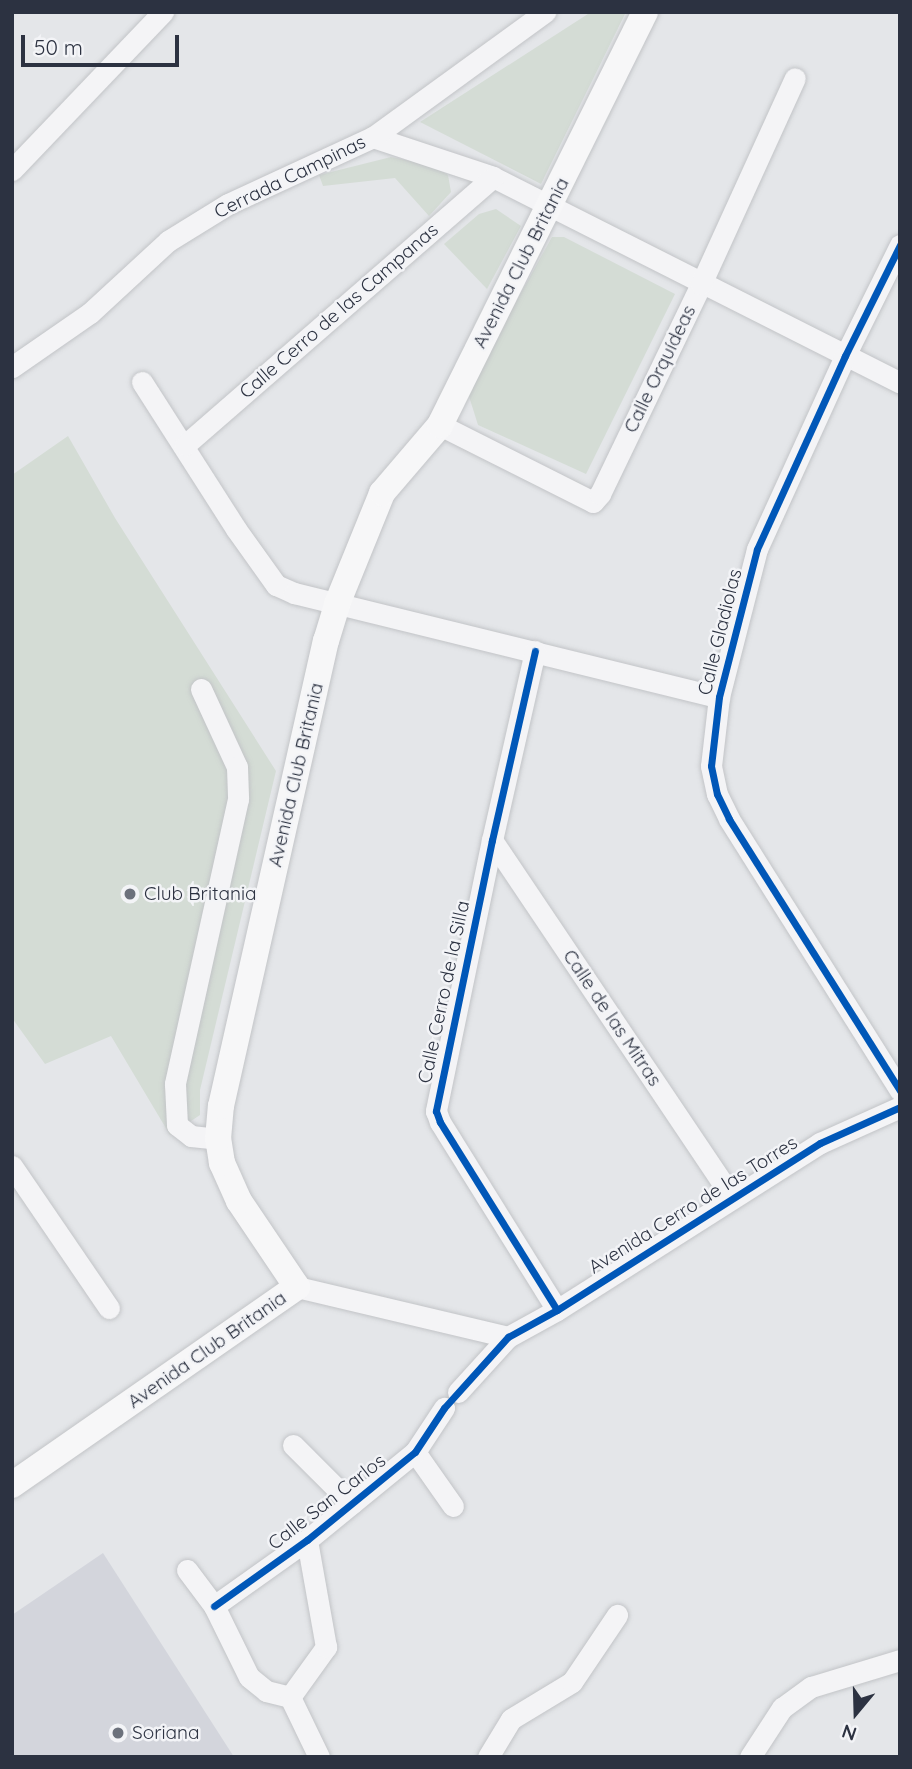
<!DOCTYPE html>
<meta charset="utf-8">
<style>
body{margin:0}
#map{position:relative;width:912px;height:1769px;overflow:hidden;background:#e4e6e9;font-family:Quicksand,sans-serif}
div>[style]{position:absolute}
.built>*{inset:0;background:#d3d5dc}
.green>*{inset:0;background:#d4dcd5}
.roads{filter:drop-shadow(0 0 2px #c2c4c7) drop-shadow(0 0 2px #c2c4c7)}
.minor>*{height:21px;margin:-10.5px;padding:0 10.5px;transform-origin:10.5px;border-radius:10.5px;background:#f4f4f6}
.major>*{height:26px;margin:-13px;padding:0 13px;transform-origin:13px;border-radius:13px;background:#f7f7f8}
.cycleway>*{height:7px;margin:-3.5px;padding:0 3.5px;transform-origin:3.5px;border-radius:3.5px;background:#0057b8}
.dots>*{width:19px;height:19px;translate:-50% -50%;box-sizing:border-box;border:4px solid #f3f4f7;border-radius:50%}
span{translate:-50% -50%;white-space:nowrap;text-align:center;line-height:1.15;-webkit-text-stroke:5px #f3f4f7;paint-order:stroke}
.street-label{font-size:19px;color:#2c3241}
.poi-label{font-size:19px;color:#2c3241}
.left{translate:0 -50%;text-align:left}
.frame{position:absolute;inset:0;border:14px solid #2c3241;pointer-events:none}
.north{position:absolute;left:821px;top:1678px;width:70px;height:70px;-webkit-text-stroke:5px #f3f4f7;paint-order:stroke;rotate:199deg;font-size:19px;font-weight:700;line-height:28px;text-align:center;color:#2c3241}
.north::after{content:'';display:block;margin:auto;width:24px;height:32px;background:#2c3241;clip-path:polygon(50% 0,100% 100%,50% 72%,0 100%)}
.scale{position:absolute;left:21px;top:35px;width:158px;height:32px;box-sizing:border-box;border:4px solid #2c3241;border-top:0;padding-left:9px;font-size:21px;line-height:24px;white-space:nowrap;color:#2c3241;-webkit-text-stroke:5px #f3f4f7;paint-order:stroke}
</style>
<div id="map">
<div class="built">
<i style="clip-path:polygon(103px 1553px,234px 1757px,12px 1757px,12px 1615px)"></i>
</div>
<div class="green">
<i style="clip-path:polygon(591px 12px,626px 12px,541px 184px,420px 122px)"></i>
<i style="clip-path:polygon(391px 157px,431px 165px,448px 175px,451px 192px,429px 216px,395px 178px,323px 186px,319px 175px)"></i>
<i style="clip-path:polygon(496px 209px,521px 226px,487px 289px,444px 244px,479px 214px)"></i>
<i style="clip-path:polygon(552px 237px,564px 237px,675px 294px,586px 474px,478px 425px,467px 390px)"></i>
<i style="clip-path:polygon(68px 436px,115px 518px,276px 771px,200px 1090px,200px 1115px,170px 1135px,111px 1036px,45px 1064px,12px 1018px,12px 475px)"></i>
</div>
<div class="roads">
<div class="minor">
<i style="left:373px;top:137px;width:126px;rotate:18.4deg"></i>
<i style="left:493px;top:177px;width:456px;rotate:26.8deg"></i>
<i style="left:12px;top:170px;width:219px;rotate:-46.3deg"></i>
<i style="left:900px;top:245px;width:124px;rotate:116.4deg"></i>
<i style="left:845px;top:356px;width:212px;rotate:114.5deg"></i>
<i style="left:757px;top:549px;width:153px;rotate:104.4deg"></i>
<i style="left:719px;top:697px;width:69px;rotate:96.6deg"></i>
<i style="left:711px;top:766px;width:29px;rotate:78deg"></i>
<i style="left:717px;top:794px;width:28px;rotate:64deg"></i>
<i style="left:729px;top:819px;width:321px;rotate:57.8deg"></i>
<i style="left:12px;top:367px;width:95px;rotate:-34.7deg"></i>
<i style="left:90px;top:313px;width:106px;rotate:-42.7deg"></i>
<i style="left:168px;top:241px;width:70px;rotate:-31.7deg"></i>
<i style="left:228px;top:204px;width:160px;rotate:-24.8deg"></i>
<i style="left:373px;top:137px;width:213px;rotate:-36deg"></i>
<i style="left:142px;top:382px;width:174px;rotate:57.4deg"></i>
<i style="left:236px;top:529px;width:69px;rotate:54.5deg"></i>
<i style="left:276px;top:585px;width:20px;rotate:24deg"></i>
<i style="left:294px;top:593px;width:438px;rotate:13.8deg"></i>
<i style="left:440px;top:425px;width:171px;rotate:26.7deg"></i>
<i style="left:593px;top:502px;width:11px;rotate:-49deg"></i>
<i style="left:600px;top:494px;width:233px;rotate:-64.3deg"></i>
<i style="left:701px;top:284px;width:226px;rotate:-65.5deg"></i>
<i style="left:185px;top:445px;width:408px;rotate:-41deg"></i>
<i style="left:535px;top:651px;width:194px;rotate:102.8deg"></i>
<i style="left:492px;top:840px;width:277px;rotate:101.7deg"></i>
<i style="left:436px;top:1111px;width:12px;rotate:70deg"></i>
<i style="left:440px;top:1122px;width:221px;rotate:58.1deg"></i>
<i style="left:201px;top:689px;width:86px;rotate:65.2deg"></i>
<i style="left:237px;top:767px;width:32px;rotate:88deg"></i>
<i style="left:238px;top:799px;width:292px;rotate:102.5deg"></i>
<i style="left:175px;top:1084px;width:41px;rotate:87.2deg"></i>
<i style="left:177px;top:1125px;width:18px;rotate:38deg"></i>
<i style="left:191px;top:1136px;width:27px;rotate:6deg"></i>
<i style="left:492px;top:840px;width:430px;rotate:56.1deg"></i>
<i style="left:12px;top:1166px;width:172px;rotate:55.7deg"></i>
<i style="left:297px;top:1287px;width:217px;rotate:13.3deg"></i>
<i style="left:458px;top:1392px;width:74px;rotate:-47.7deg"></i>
<i style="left:508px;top:1337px;width:56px;rotate:-28.9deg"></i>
<i style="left:557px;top:1310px;width:312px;rotate:-32.4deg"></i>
<i style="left:820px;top:1143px;width:88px;rotate:-24.2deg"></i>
<i style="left:293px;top:1445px;width:83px;rotate:45deg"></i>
<i style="left:415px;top:1452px;width:66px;rotate:54.9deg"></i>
<i style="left:187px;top:1570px;width:45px;rotate:53.1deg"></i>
<i style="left:214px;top:1606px;width:79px;rotate:63.8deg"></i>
<i style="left:249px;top:1677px;width:22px;rotate:39deg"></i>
<i style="left:266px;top:1691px;width:25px;rotate:14deg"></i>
<i style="left:290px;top:1697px;width:67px;rotate:64.2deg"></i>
<i style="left:214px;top:1606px;width:114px;rotate:-35.4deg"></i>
<i style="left:307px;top:1540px;width:139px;rotate:-39.2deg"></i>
<i style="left:415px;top:1452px;width:53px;rotate:-56.6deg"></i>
<i style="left:290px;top:1697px;width:62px;rotate:-54.2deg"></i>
<i style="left:326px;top:1647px;width:109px;rotate:-100.1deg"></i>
<i style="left:488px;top:1757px;width:44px;rotate:-58.8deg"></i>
<i style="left:511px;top:1719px;width:71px;rotate:-31.2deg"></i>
<i style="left:572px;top:1682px;width:81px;rotate:-56.1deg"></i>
<i style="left:750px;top:1757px;width:59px;rotate:-56.9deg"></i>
<i style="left:782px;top:1708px;width:36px;rotate:-36deg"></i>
<i style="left:811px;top:1687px;width:93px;rotate:-16.9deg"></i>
</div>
<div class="major">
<i style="left:12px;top:1485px;width:347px;rotate:-34.8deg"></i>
<i style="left:297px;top:1287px;width:104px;rotate:-124deg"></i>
<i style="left:239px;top:1201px;width:42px;rotate:-114.1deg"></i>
<i style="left:222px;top:1163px;width:24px;rotate:-99deg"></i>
<i style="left:218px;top:1139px;width:33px;rotate:-85deg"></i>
<i style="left:221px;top:1106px;width:477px;rotate:-77.3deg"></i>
<i style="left:326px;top:641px;width:39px;rotate:-73deg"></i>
<i style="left:337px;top:604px;width:120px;rotate:-67.9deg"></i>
<i style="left:382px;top:493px;width:89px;rotate:-49.5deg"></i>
<i style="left:440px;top:425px;width:461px;rotate:-63.6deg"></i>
</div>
</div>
<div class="cycleway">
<i style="left:900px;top:245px;width:124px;rotate:116.4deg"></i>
<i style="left:845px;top:356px;width:212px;rotate:114.5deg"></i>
<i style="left:757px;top:549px;width:153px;rotate:104.4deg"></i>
<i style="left:719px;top:697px;width:69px;rotate:96.6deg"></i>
<i style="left:711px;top:766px;width:29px;rotate:78deg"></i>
<i style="left:717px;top:794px;width:28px;rotate:64deg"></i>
<i style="left:729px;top:819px;width:321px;rotate:57.8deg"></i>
<i style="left:535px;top:651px;width:194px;rotate:102.8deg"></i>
<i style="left:492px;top:840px;width:277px;rotate:101.7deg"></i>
<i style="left:436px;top:1111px;width:12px;rotate:70deg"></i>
<i style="left:440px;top:1122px;width:221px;rotate:58.1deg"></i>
<i style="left:214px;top:1606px;width:114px;rotate:-35.4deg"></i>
<i style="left:307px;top:1540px;width:139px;rotate:-39.2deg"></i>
<i style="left:415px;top:1452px;width:53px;rotate:-56.6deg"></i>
<i style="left:444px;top:1408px;width:96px;rotate:-48deg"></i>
<i style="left:508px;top:1337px;width:56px;rotate:-28.9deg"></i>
<i style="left:557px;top:1310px;width:312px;rotate:-32.4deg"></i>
<i style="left:820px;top:1143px;width:88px;rotate:-24.2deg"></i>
</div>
<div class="dots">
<i style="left:130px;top:894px;background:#6c717c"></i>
<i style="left:118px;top:1733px;background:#6c717c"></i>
</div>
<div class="street-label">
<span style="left:290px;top:177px;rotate:-26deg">Cerrada Campinas</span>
<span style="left:521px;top:263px;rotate:-63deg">Avenida Club Britania</span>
<span style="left:339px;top:311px;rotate:-41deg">Calle Cerro de las Campanas</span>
<span style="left:660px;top:369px;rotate:-64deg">Calle Orquídeas</span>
<span style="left:720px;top:632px;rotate:-76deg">Calle Gladiolas</span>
<span style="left:296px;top:775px;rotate:-77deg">Avenida Club Britania</span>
<span style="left:444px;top:992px;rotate:-78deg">Calle Cerro de la Silla</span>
<span style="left:612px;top:1018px;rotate:56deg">Calle de las Mitras</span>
<span style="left:693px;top:1205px;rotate:-32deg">Avenida Cerro de las Torres</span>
<span style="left:207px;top:1350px;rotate:-35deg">Avenida Club Britania</span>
<span style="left:327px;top:1502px;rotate:-38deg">Calle San Carlos</span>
</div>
<div class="poi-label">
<span class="left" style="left:144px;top:894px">Club Britania</span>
<span class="left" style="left:132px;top:1733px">Soriana</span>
</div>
<div class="frame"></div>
<div class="north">N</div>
<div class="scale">50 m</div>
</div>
